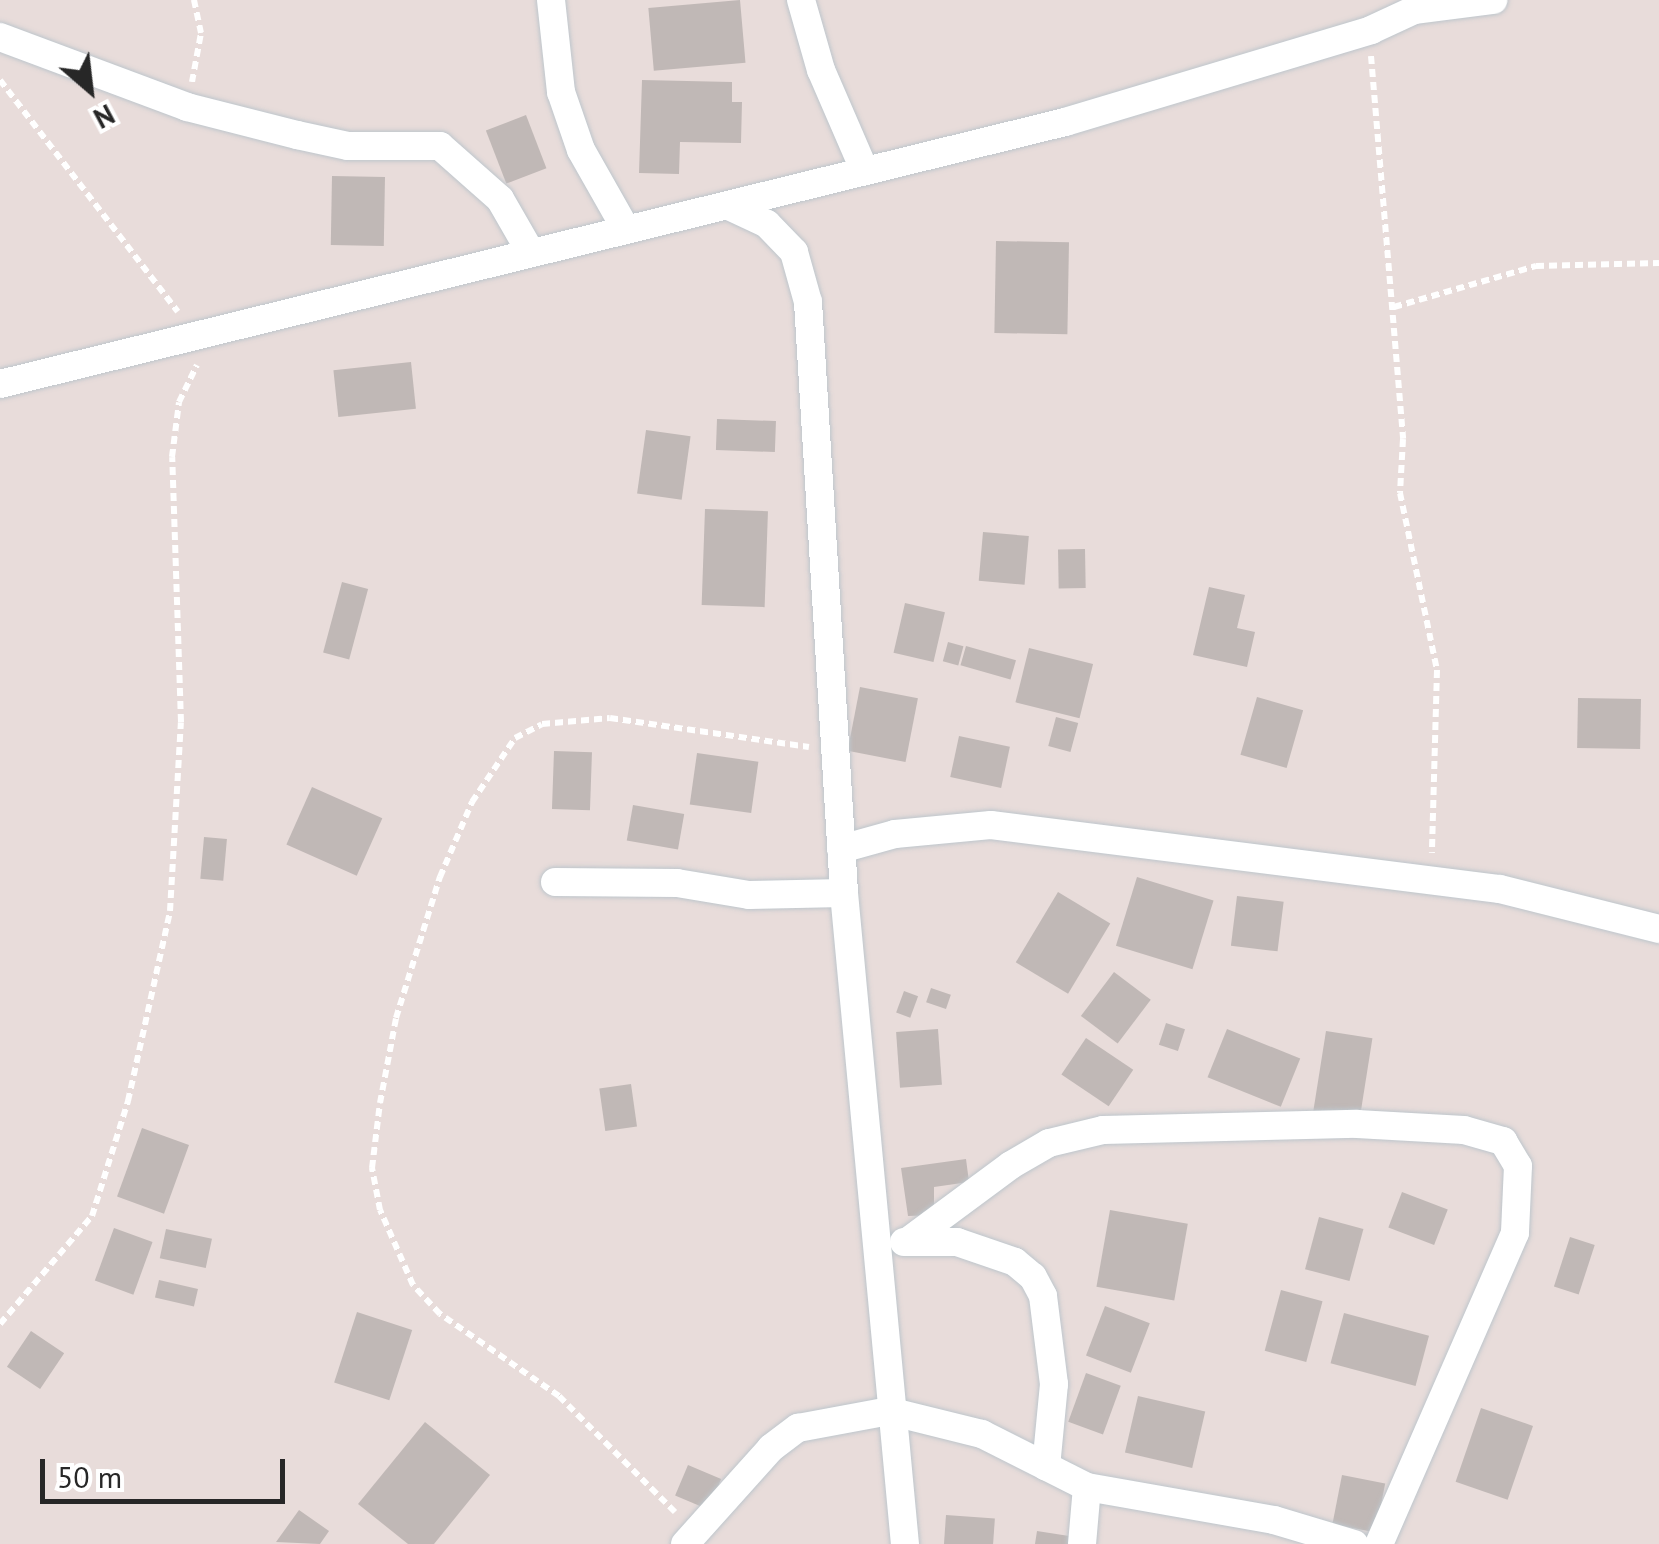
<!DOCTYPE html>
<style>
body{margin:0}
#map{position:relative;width:1659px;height:1544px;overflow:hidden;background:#e8dcda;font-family:"PT Sans",sans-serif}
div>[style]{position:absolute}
.building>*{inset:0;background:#c0b8b6;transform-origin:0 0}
.path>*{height:6px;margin-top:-3px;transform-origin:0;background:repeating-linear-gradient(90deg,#fff 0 8px,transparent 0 13px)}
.roads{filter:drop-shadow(0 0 2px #bec6cc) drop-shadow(0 0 2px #bec6cc)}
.minor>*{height:28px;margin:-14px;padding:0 14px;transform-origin:14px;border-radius:14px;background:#fff}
span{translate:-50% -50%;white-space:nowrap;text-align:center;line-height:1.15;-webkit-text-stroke:8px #fff;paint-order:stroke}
.north{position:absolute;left:40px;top:40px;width:100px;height:100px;-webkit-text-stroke:8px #fff;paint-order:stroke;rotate:152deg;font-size:28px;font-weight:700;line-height:40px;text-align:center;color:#272727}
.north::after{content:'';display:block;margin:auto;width:35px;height:45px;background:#272727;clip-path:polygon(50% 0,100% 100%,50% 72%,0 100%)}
.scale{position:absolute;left:40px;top:1459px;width:245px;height:45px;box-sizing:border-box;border:5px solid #272727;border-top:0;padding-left:12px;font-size:30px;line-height:35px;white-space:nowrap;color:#272727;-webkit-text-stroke:8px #fff;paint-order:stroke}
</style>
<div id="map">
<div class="building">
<i style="left:740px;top:0;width:63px;height:92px;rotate:85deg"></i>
<i style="clip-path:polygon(642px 80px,732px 82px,732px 102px,742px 102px,741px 143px,680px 142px,679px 174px,639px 173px)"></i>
<i style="left:526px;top:115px;width:57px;height:43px;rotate:69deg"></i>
<i style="left:332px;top:176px;width:53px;height:69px;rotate:1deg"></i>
<i style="left:996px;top:241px;width:73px;height:92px;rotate:1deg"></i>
<i style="left:411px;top:362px;width:47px;height:78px;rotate:84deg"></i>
<i style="left:717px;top:419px;width:59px;height:31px;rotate:2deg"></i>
<i style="left:646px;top:430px;width:45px;height:64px;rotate:8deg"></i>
<i style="left:705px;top:509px;width:63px;height:96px;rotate:2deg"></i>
<i style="left:983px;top:532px;width:46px;height:49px;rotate:5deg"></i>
<i style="left:1085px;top:549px;width:39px;height:27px;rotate:89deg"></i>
<i style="left:342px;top:582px;width:27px;height:73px;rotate:15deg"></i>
<i style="clip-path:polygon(1209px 587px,1245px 595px,1237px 628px,1255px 632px,1247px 667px,1193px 655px)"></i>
<i style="left:905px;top:603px;width:41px;height:51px;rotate:13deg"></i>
<i style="left:948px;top:642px;width:16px;height:20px;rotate:15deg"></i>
<i style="left:966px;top:646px;width:52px;height:20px;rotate:16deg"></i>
<i style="left:1029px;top:648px;width:66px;height:56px;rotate:14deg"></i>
<i style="left:860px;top:687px;width:59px;height:65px;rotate:11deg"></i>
<i style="left:1257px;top:697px;width:48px;height:60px;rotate:16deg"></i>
<i style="left:1578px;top:698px;width:63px;height:50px;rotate:1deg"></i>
<i style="left:1056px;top:717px;width:23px;height:30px;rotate:15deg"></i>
<i style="left:959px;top:736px;width:52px;height:42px;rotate:12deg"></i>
<i style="left:554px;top:751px;width:38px;height:58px;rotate:2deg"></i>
<i style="left:697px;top:753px;width:62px;height:52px;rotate:8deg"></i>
<i style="left:312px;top:787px;width:77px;height:63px;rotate:24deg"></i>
<i style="left:633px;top:805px;width:52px;height:36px;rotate:10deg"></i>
<i style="left:204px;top:837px;width:23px;height:42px;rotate:5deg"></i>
<i style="left:1137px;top:877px;width:80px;height:72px;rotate:17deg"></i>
<i style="left:1058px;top:892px;width:61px;height:82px;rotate:31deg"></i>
<i style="left:1237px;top:896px;width:47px;height:50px;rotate:7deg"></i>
<i style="left:1114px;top:972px;width:46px;height:55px;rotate:37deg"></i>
<i style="left:931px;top:988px;width:21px;height:15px;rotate:19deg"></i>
<i style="left:904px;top:991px;width:15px;height:23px;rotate:20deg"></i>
<i style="left:1166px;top:1023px;width:20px;height:23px;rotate:18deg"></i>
<i style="left:938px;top:1029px;width:56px;height:42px;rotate:86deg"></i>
<i style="left:1227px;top:1029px;width:79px;height:52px;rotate:22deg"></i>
<i style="left:1326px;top:1031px;width:47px;height:85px;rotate:9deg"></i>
<i style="left:1086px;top:1038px;width:57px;height:44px;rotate:34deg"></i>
<i style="left:631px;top:1084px;width:43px;height:32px;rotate:82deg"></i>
<i style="left:142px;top:1128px;width:50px;height:73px;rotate:20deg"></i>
<i style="clip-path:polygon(966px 1159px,969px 1182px,934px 1187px,934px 1215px,908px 1216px,901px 1168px)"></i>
<i style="left:1402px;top:1192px;width:49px;height:38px;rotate:21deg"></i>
<i style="left:1110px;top:1210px;width:79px;height:78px;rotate:10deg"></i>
<i style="left:1319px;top:1217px;width:46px;height:54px;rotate:15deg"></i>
<i style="left:114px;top:1228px;width:41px;height:56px;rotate:20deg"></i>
<i style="left:166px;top:1229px;width:47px;height:30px;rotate:12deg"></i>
<i style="left:1570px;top:1237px;width:26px;height:52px;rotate:18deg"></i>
<i style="left:159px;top:1280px;width:40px;height:18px;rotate:13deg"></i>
<i style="left:1281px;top:1290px;width:43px;height:63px;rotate:15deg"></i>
<i style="left:1105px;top:1306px;width:48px;height:53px;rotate:21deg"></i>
<i style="left:357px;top:1312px;width:58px;height:74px;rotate:18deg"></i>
<i style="left:1344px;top:1313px;width:88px;height:52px;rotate:15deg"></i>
<i style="left:31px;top:1331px;width:40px;height:43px;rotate:34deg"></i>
<i style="left:1086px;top:1373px;width:37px;height:52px;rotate:20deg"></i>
<i style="left:1138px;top:1396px;width:69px;height:58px;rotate:13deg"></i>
<i style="left:1481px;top:1408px;width:55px;height:78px;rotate:19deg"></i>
<i style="clip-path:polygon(425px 1422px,490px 1475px,434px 1544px,408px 1544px,358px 1504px)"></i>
<i style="left:688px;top:1465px;width:36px;height:33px;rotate:23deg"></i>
<i style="left:1342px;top:1475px;width:44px;height:50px;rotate:11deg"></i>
<i style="clip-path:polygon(299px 1510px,329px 1531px,320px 1544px,276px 1542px)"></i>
<i style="left:946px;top:1515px;width:49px;height:29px;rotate:4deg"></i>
<i style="clip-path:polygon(1037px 1531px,1069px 1536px,1068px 1544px,1035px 1544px)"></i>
</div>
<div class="path">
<i style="left:1371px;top:56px;width:384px;rotate:85.2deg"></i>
<i style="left:1403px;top:439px;width:54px;rotate:93.2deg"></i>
<i style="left:1400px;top:493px;width:181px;rotate:78.2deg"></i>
<i style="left:1437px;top:670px;width:183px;rotate:91.6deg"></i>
<i style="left:0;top:80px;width:292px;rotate:52.5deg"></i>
<i style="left:192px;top:82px;width:50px;rotate:-79.6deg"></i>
<i style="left:201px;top:33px;width:34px;rotate:-102deg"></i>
<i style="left:1394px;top:307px;width:148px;rotate:-16.1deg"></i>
<i style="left:1536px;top:266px;width:123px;rotate:-1.4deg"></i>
<i style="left:0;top:1324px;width:142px;rotate:-49.6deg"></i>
<i style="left:92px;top:1216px;width:121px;rotate:-72.6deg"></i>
<i style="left:128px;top:1101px;width:195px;rotate:-77.5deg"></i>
<i style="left:170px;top:911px;width:189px;rotate:-86.7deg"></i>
<i style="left:181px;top:722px;width:265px;rotate:-91.9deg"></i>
<i style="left:172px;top:457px;width:55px;rotate:-82.7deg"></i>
<i style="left:179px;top:402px;width:41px;rotate:-64.1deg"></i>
<i style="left:675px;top:1512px;width:164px;rotate:-135deg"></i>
<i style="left:559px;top:1396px;width:145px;rotate:-145.4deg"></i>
<i style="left:440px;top:1314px;width:40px;rotate:-133deg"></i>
<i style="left:413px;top:1285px;width:82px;rotate:-113.7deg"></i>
<i style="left:380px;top:1210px;width:43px;rotate:-100.8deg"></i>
<i style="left:372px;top:1168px;width:65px;rotate:-83deg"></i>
<i style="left:380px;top:1103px;width:86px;rotate:-79.3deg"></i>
<i style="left:396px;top:1018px;width:148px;rotate:-72.7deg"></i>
<i style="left:440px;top:877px;width:82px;rotate:-66.9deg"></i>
<i style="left:472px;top:802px;width:77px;rotate:-56.1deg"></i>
<i style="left:515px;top:738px;width:30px;rotate:-27deg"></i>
<i style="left:542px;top:724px;width:68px;rotate:-5deg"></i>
<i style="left:610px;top:718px;width:201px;rotate:8.3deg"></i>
</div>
<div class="roads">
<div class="minor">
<i style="left:551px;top:0;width:93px;rotate:83.8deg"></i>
<i style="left:561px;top:92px;width:61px;rotate:71deg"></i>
<i style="left:581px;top:150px;width:87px;rotate:60.5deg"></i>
<i style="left:801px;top:0;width:73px;rotate:74.1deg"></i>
<i style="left:821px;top:70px;width:106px;rotate:66.6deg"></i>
<i style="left:0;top:37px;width:200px;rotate:20.5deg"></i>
<i style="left:187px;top:107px;width:114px;rotate:14.3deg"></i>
<i style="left:297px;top:135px;width:52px;rotate:12.2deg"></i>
<i style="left:348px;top:146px;width:92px"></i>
<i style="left:440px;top:146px;width:80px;rotate:41.5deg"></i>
<i style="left:500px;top:199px;width:62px;rotate:60.1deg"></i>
<i style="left:729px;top:206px;width:42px;rotate:25.3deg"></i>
<i style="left:767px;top:224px;width:39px;rotate:46deg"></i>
<i style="left:794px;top:252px;width:52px;rotate:74.4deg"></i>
<i style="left:808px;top:302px;width:592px;rotate:86.51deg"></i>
<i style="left:844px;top:893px;width:654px;rotate:84.65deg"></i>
<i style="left:0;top:384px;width:1097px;rotate:-13.82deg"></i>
<i style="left:1065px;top:122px;width:320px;rotate:-16.7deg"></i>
<i style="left:1371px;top:30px;width:47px;rotate:-24.9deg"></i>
<i style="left:1414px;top:10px;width:80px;rotate:-7.2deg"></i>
<i style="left:841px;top:849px;width:56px;rotate:-15.5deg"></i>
<i style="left:895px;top:834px;width:96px;rotate:-5.4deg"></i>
<i style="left:991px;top:825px;width:513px;rotate:7.17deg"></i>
<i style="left:1500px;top:889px;width:164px;rotate:14.1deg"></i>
<i style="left:555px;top:882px;width:122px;rotate:0.5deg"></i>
<i style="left:677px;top:883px;width:73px;rotate:9.5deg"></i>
<i style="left:749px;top:895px;width:95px;rotate:-1.2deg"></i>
<i style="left:904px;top:1242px;width:53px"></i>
<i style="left:957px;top:1242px;width:61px;rotate:19deg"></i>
<i style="left:1015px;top:1262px;width:23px;rotate:40deg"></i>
<i style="left:1033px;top:1277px;width:21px;rotate:62deg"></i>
<i style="left:1043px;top:1296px;width:89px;rotate:82.9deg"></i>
<i style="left:1054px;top:1384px;width:83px;rotate:95.5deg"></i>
<i style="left:907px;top:1242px;width:129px;rotate:-36.5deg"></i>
<i style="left:1011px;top:1165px;width:44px;rotate:-30.1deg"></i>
<i style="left:1049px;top:1143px;width:56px;rotate:-13.5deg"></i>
<i style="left:1103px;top:1130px;width:254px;rotate:-1.4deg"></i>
<i style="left:1357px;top:1124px;width:107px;rotate:3.2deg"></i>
<i style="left:1464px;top:1130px;width:41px;rotate:15.8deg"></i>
<i style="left:1503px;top:1141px;width:29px;rotate:59deg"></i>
<i style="left:1518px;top:1166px;width:67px;rotate:92.6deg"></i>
<i style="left:1515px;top:1233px;width:339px;rotate:113.6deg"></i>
<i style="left:685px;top:1544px;width:129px;rotate:-48.1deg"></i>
<i style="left:771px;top:1448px;width:34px;rotate:-37deg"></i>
<i style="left:798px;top:1428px;width:93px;rotate:-10.6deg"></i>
<i style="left:889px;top:1411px;width:96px;rotate:13.9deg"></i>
<i style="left:982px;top:1434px;width:118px;rotate:26.8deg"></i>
<i style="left:1087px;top:1487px;width:190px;rotate:10deg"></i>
<i style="left:1274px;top:1520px;width:84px;rotate:16.7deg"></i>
<i style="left:1082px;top:1544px;width:57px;rotate:-85deg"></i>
</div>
</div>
<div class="north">N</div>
<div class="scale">50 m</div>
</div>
